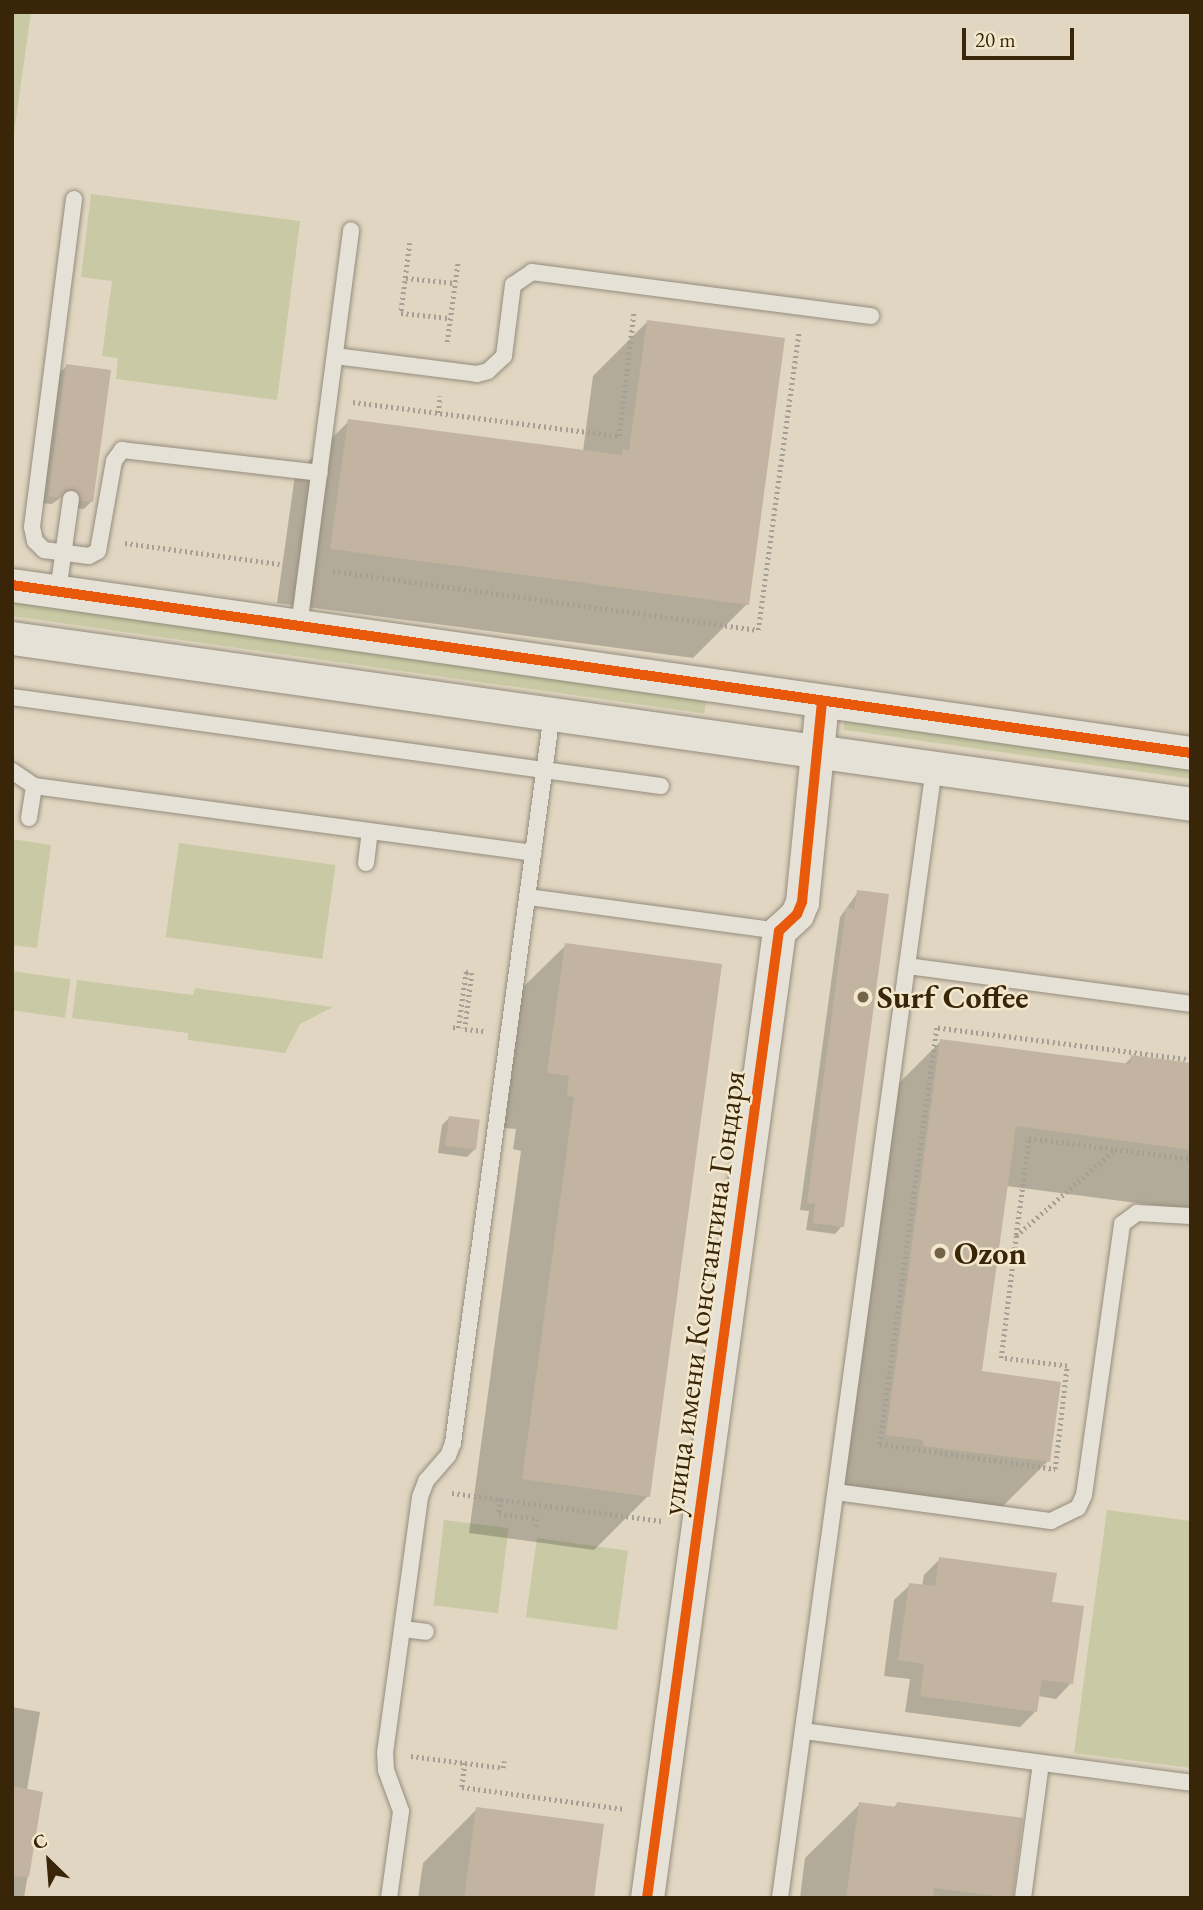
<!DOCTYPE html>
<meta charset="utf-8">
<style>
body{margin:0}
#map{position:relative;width:1203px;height:1910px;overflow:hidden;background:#e0d6c1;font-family:"EB Garamond",serif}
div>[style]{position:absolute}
.green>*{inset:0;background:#c9caa5;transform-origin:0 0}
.shadow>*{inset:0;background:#0003}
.building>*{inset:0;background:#c3b3a1;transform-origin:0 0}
.path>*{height:4.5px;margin-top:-2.25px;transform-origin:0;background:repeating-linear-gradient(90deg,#a5a095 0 2px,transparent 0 5.5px)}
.roads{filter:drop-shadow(0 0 2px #948c7c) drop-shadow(0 0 2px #948c7c)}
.lane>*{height:16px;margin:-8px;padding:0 8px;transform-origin:8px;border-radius:8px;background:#e6e1d6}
.street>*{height:33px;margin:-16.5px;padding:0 16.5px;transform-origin:16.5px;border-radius:16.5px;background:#e6e1d6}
.cycleway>*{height:10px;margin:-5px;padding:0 5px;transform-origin:5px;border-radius:5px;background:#e8590c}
.dots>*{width:19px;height:19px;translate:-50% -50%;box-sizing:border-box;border:4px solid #f3e8ce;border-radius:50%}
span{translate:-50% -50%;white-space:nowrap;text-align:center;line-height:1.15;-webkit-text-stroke:5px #f3e8ce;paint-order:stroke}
.poi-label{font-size:32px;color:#392609;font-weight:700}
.left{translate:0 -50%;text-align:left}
.street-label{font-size:32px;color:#392609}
.frame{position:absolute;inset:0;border:14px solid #392609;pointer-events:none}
.north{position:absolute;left:14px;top:1826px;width:70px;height:70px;-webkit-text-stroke:5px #f3e8ce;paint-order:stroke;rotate:335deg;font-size:19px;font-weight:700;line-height:28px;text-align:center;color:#392609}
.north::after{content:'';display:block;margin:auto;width:24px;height:32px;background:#392609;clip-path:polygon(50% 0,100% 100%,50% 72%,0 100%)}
.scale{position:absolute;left:962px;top:28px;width:112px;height:32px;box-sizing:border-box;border:4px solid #392609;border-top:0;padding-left:9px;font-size:21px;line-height:24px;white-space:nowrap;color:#392609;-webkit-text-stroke:5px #f3e8ce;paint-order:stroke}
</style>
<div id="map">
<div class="green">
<i style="clip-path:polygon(12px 12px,31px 12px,12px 147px)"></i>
<i style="clip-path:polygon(91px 194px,300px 221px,277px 400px,116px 379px,118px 358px,102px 356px,112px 281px,81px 277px)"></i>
<i style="left:12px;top:602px;width:701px;height:14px;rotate:8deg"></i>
<i style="left:845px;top:717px;width:349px;height:13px;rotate:8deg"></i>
<i style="clip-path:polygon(12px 839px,51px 845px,37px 948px,12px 945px)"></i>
<i style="left:179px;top:843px;width:158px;height:95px;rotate:8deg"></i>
<i style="left:12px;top:971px;width:59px;height:39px;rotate:8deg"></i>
<i style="clip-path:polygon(77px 980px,193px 995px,195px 988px,333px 1007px,300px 1024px,285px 1053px,188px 1040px,188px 1033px,72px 1018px)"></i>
<i style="clip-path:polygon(1107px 1510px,1191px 1521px,1191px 1768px,1074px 1753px)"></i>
<i style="left:444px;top:1520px;width:65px;height:86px;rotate:7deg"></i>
<i style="left:537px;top:1538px;width:92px;height:80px;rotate:8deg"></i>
</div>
<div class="shadow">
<i style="clip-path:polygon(647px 322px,747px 604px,693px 658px,277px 603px,295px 475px,349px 421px,583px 451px,593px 376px)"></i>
<i style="clip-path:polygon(67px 366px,92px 501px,84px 509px,74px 508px,64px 495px,52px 504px,41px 503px,59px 373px)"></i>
<i style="clip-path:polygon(858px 892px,842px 1226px,835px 1234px,806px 1230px,809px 1211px,800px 1210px,840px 917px)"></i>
<i style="clip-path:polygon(566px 945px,648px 1496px,594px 1550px,469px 1533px,521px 1151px,513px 1149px,516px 1129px,494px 1127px,511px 999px)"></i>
<i style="clip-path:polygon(941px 1041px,1124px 1065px,1132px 1057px,1191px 1065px,1191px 1210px,1006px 1186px,980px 1372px,1048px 1461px,994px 1515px,833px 1488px,887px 1095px)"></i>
<i style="clip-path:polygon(449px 1118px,475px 1149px,467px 1157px,438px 1153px,442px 1125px)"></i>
<i style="clip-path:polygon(940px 1559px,1071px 1683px,1056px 1699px,1038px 1696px,1036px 1711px,1020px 1727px,905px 1712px,910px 1679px,884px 1676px,894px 1600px,910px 1585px,922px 1586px,924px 1575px)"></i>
<i style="clip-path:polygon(12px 1707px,40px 1712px,27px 1790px,41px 1793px,24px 1898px,12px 1898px)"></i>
<i style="clip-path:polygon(860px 1804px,893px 1808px,897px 1804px,1011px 1898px,800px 1898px,805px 1858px)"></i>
<i style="clip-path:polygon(477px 1809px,593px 1898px,418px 1898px,423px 1863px)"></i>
</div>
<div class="building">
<i style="clip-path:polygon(647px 320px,785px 338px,749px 605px,330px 549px,348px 419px,622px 455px,623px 449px,629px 450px)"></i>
<i style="clip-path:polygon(66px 364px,111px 370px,93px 502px,81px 501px,72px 489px,61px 498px,48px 496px)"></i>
<i style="clip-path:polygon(857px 890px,889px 894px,844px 1227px,813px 1223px,815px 1204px,807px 1203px,846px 908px,854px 909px)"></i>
<i style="clip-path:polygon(565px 943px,722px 964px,650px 1497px,522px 1479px,574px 1097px,567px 1096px,569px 1076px,547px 1073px)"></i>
<i style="clip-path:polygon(940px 1039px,1130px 1064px,1131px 1055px,1191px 1063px,1191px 1150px,1016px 1126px,982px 1371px,1061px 1382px,1050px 1462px,923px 1446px,923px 1440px,886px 1435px)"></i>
<i style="left:449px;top:1116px;width:31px;height:30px;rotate:7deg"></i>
<i style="clip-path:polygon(939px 1557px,1057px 1573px,1052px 1602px,1084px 1606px,1073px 1684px,1042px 1680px,1037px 1712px,920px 1696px,924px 1664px,898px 1660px,909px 1583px,935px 1586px)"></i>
<i style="clip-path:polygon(12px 1786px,43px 1792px,29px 1877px,12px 1876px)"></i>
<i style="clip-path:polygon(859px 1802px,896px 1807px,897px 1802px,1023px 1818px,1013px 1898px,934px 1888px,933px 1898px,846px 1898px)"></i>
<i style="clip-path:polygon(476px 1807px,604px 1824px,594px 1898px,464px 1898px)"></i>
</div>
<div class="path">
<i style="left:410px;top:243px;width:71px;rotate:97.3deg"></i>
<i style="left:401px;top:313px;width:49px;rotate:5.8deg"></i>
<i style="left:406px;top:278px;width:49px;rotate:5.8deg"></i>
<i style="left:447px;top:342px;width:82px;rotate:-82.3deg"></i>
<i style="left:353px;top:402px;width:268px;rotate:7.3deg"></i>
<i style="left:619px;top:436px;width:126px;rotate:-83.2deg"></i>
<i style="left:438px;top:413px;width:17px;rotate:-83deg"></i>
<i style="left:125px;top:543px;width:156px;rotate:7.7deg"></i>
<i style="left:333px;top:571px;width:429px;rotate:7.9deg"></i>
<i style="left:758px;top:630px;width:302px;rotate:-82.2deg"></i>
<i style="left:453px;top:1027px;width:5px;rotate:11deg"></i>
<i style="left:458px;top:1028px;width:57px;rotate:-81.9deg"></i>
<i style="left:466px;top:972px;width:6px;rotate:9deg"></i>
<i style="left:472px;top:973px;width:56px;rotate:97.1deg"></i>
<i style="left:465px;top:1029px;width:19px;rotate:6deg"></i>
<i style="left:1191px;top:1060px;width:256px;rotate:-172.8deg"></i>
<i style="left:937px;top:1028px;width:420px;rotate:97.8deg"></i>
<i style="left:880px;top:1444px;width:177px;rotate:8.1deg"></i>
<i style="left:1055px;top:1469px;width:104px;rotate:-83.4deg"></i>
<i style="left:1067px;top:1366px;width:66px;rotate:-173.1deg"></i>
<i style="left:1001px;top:1358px;width:123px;rotate:-83deg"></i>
<i style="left:1016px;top:1236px;width:132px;rotate:-41.3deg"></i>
<i style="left:1115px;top:1149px;width:77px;rotate:7.5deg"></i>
<i style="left:1016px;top:1235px;width:98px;rotate:-82.4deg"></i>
<i style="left:1029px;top:1138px;width:86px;rotate:7.4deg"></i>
<i style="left:452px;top:1493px;width:212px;rotate:7.6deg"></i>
<i style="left:501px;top:1499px;width:15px;rotate:98deg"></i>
<i style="left:499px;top:1514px;width:38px;rotate:7deg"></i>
<i style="left:537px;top:1519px;width:8px;rotate:97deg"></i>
<i style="left:411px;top:1756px;width:54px;rotate:7.4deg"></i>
<i style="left:465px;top:1763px;width:24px;rotate:97deg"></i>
<i style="left:462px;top:1787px;width:164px;rotate:7.7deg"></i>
<i style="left:465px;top:1763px;width:38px;rotate:7deg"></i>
<i style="left:503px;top:1768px;width:7px;rotate:-82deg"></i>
</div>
<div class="roads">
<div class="lane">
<i style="left:74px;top:199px;width:331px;rotate:97.3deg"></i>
<i style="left:32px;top:527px;width:14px;rotate:78deg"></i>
<i style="left:35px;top:541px;width:13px;rotate:45deg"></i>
<i style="left:44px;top:550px;width:45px;rotate:7.6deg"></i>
<i style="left:89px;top:556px;width:10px;rotate:-29deg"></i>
<i style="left:98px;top:551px;width:91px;rotate:-79.9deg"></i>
<i style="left:114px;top:461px;width:14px;rotate:-54deg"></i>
<i style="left:122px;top:450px;width:199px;rotate:6.6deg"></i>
<i style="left:335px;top:356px;width:143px;rotate:7.2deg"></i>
<i style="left:477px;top:374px;width:11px;rotate:-15deg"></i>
<i style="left:488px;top:371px;width:22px;rotate:-43deg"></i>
<i style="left:504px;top:356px;width:72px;rotate:-82.8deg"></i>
<i style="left:513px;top:285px;width:23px;rotate:-34deg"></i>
<i style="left:532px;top:272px;width:342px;rotate:7.4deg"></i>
<i style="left:58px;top:591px;width:93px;rotate:-82deg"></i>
<i style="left:299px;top:626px;width:399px;rotate:-82.5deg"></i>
<i style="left:12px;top:697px;width:655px;rotate:7.81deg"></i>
<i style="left:12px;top:771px;width:27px;rotate:34deg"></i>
<i style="left:34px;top:786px;width:504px;rotate:7.63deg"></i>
<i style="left:29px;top:818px;width:32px;rotate:-81deg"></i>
<i style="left:366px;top:863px;width:32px;rotate:-83deg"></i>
<i style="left:528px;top:897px;width:253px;rotate:7.7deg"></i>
<i style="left:907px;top:966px;width:287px;rotate:7.6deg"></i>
<i style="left:836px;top:1492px;width:217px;rotate:7.7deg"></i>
<i style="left:1051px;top:1521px;width:30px;rotate:-26deg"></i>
<i style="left:1078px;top:1508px;width:14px;rotate:-65deg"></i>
<i style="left:1084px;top:1495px;width:274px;rotate:-82deg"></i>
<i style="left:1122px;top:1224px;width:19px;rotate:-36deg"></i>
<i style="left:1137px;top:1213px;width:54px;rotate:3.2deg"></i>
<i style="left:403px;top:1629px;width:23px;rotate:7deg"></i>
<i style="left:803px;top:1731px;width:391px;rotate:7.6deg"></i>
<i style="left:389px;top:1898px;width:88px;rotate:-82.1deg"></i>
<i style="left:401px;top:1811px;width:44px;rotate:-110.1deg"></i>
<i style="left:386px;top:1770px;width:17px;rotate:-93deg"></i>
<i style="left:385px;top:1753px;width:258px;rotate:-82.2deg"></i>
<i style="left:420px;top:1497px;width:17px;rotate:-69deg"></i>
<i style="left:426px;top:1481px;width:33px;rotate:-49deg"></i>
<i style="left:448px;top:1456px;width:14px;rotate:-69deg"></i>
<i style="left:453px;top:1443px;width:736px;rotate:-82.27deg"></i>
<i style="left:780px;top:1898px;width:1140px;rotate:-82.24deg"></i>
<i style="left:1023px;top:1898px;width:136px;rotate:-82.4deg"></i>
</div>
<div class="street">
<i style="left:12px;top:585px;width:1191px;rotate:8.11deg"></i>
<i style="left:12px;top:638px;width:1191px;rotate:8.01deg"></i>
<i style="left:647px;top:1898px;width:976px;rotate:-82.23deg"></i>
<i style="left:779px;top:931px;width:25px;rotate:-43deg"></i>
<i style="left:797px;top:914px;width:13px;rotate:-67deg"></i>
<i style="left:802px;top:902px;width:201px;rotate:-84.3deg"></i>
</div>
</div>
<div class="cycleway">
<i style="left:12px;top:585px;width:1191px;rotate:8.11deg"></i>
<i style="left:647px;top:1898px;width:976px;rotate:-82.23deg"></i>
<i style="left:779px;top:931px;width:25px;rotate:-43deg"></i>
<i style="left:797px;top:914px;width:13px;rotate:-67deg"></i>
<i style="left:802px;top:902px;width:201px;rotate:-84.3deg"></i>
</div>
<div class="dots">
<i style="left:863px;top:997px;background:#736449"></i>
<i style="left:940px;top:1253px;background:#736449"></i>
</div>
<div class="poi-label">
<span class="left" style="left:877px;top:997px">Surf Coffee</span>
<span class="left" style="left:954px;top:1253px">Ozon</span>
</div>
<div class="street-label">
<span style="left:703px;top:1293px;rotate:-82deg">улица имени Константина Гондаря</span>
</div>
<div class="frame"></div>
<div class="north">С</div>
<div class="scale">20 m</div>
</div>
